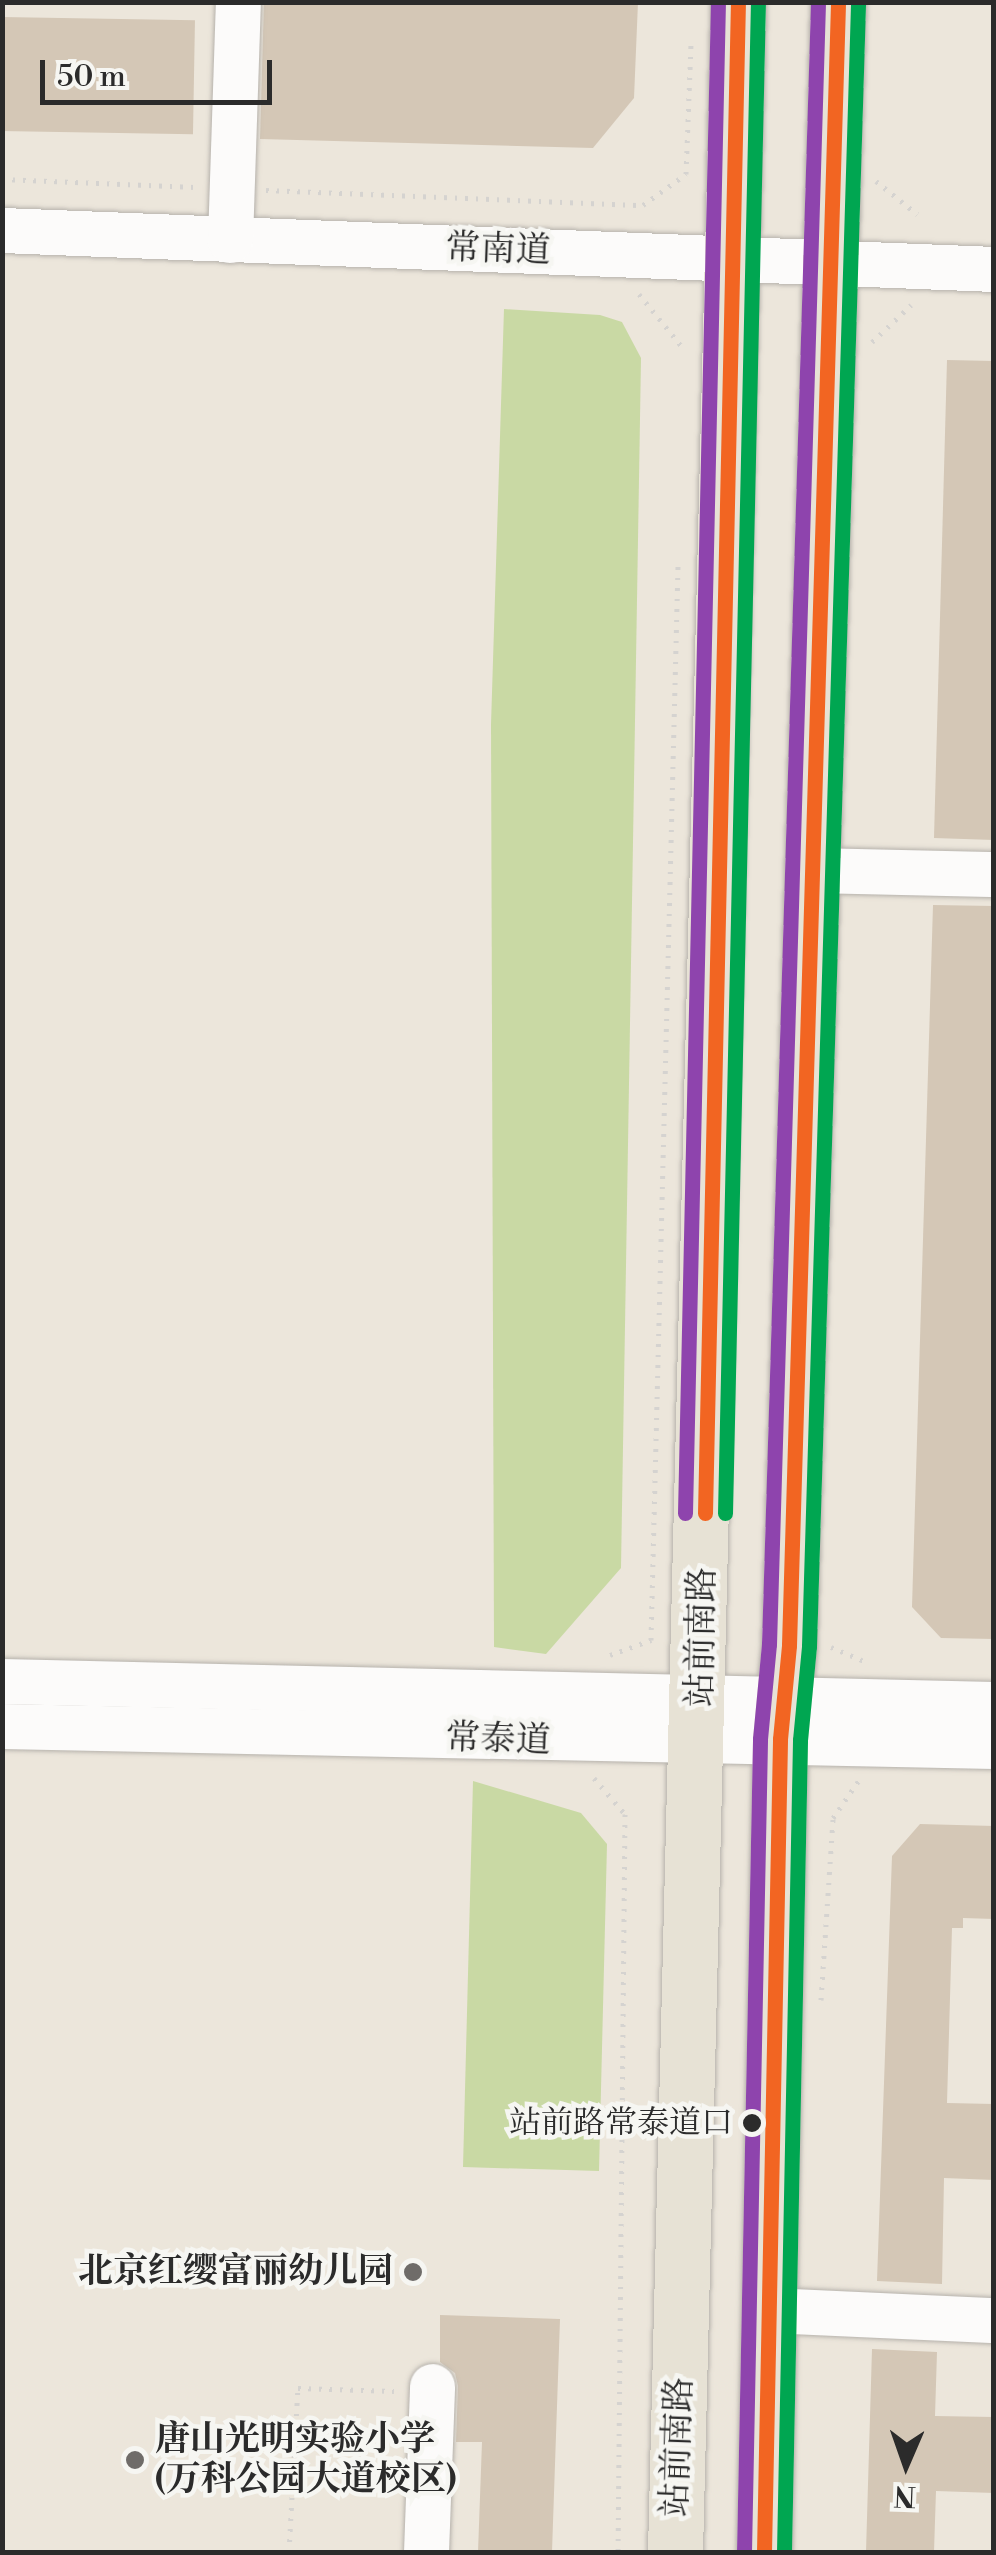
<!DOCTYPE html>
<meta charset="utf-8">
<style>
body{margin:0}
#map{position:relative;width:996px;height:2555px;overflow:hidden;background:#ece6db;font-family:"Libre Bodoni","Noto Serif SC",serif}
div>[style]{position:absolute}
.green>*{inset:0;background:#c9d9a4}
.building>*{inset:0;background:#d4c7b6;transform-origin:0 0}
.path>*{height:5px;margin-top:-2.5px;transform-origin:0;background:repeating-linear-gradient(90deg,#d5d3d0 0 2.5px,transparent 0 10.5px)}
.roads{filter:drop-shadow(0 0 2px #b6b2ac) drop-shadow(0 0 2px #b6b2ac)}
.minor>*{height:45px;margin:-22.5px;padding:0 22.5px;transform-origin:22.5px;border-radius:22.5px;background:#fcfbfa}
.major>*{height:55px;margin:-27.5px;padding:0 27.5px;transform-origin:27.5px;border-radius:27.5px;background:#e7e2d5}
.bus-1>*{height:15px;margin:-7.5px;padding:0 7.5px;transform-origin:7.5px;border-radius:7.5px;background:#f26522}
.bus-2>*{height:15px;margin:-7.5px;padding:0 7.5px;transform-origin:7.5px;border-radius:7.5px;background:#00a651}
.bus-3>*{height:15px;margin:-7.5px;padding:0 7.5px;transform-origin:7.5px;border-radius:7.5px;background:#8e44ad}
.dots>*{width:28px;height:28px;translate:-50% -50%;box-sizing:border-box;border:5px solid #f6f6f2;border-radius:50%}
span{translate:-50% -50%;white-space:nowrap;text-align:center;line-height:1.15;-webkit-text-stroke:9px #f6f6f2;paint-order:stroke}
.bus-label{font-size:32px;color:#2b2b2b}
.right{translate:-100% -50%;text-align:right}
.street-label{font-size:35px;color:#2b2b2b}
.poi-label{font-size:35px;color:#2b2b2b;font-weight:700}
.left{translate:0 -50%;text-align:left}
.frame{position:absolute;inset:0;border:5px solid #2b2b2b;pointer-events:none}
.north{position:absolute;left:856px;top:2415px;width:100px;height:100px;-webkit-text-stroke:8px #f6f6f2;paint-order:stroke;rotate:182deg;font-size:28px;font-weight:700;line-height:40px;text-align:center;color:#2b2b2b}
.north::after{content:'';display:block;margin:auto;width:35px;height:45px;background:#2b2b2b;clip-path:polygon(50% 0,100% 100%,50% 72%,0 100%)}
.scale{position:absolute;left:40px;top:60px;width:232px;height:45px;box-sizing:border-box;border:5px solid #2b2b2b;border-top:0;padding-left:12px;font-size:30px;line-height:35px;white-space:nowrap;color:#2b2b2b;-webkit-text-stroke:8px #f6f6f2;paint-order:stroke}
</style>
<div id="map">
<div class="green">
<i style="clip-path:polygon(504px 309px,600px 315px,622px 322px,641px 358px,621px 1568px,546px 1654px,494px 1647px,491px 724px)"></i>
<i style="clip-path:polygon(473px 1781px,581px 1813px,607px 1844px,599px 2171px,463px 2167px)"></i>
</div>
<div class="building">
<i style="clip-path:polygon(264px 2px,638px 2px,634px 98px,593px 148px,260px 139px)"></i>
<i style="left:2px;top:17px;width:193px;height:114px;rotate:1deg"></i>
<i style="clip-path:polygon(947px 360px,994px 361px,994px 840px,934px 838px)"></i>
<i style="clip-path:polygon(933px 905px,994px 906px,994px 1639px,941px 1638px,912px 1607px)"></i>
<i style="clip-path:polygon(920px 1824px,994px 1826px,994px 1919px,963px 1918px,963px 1928px,952px 1928px,947px 2103px,994px 2104px,994px 2180px,944px 2178px,942px 2284px,877px 2281px,892px 1856px)"></i>
<i style="clip-path:polygon(440px 2315px,560px 2319px,552px 2552px,478px 2552px,482px 2442px,456px 2442px,458px 2386px,455px 2373px,440px 2362px)"></i>
<i style="clip-path:polygon(872px 2349px,937px 2352px,935px 2416px,994px 2417px,994px 2493px,936px 2491px,934px 2552px,866px 2552px)"></i>
</div>
<div class="path">
<i style="left:2px;top:179px;width:193px;rotate:2.4deg"></i>
<i style="left:876px;top:181px;width:53px;rotate:38.8deg"></i>
<i style="left:266px;top:190px;width:377px;rotate:2.3deg"></i>
<i style="left:643px;top:205px;width:53px;rotate:-35.8deg"></i>
<i style="left:686px;top:174px;width:129px;rotate:-87.8deg"></i>
<i style="left:639px;top:294px;width:70px;rotate:50.8deg"></i>
<i style="left:872px;top:342px;width:54px;rotate:-43.5deg"></i>
<i style="left:831px;top:1647px;width:39px;rotate:23deg"></i>
<i style="left:610px;top:1655px;width:44px;rotate:-20.1deg"></i>
<i style="left:651px;top:1640px;width:1076px;rotate:-88.56deg"></i>
<i style="left:594px;top:1778px;width:48px;rotate:49.3deg"></i>
<i style="left:625px;top:1814px;width:738px;rotate:90.54deg"></i>
<i style="left:821px;top:2000px;width:182px;rotate:-86.2deg"></i>
<i style="left:833px;top:1818px;width:46px;rotate:-55.6deg"></i>
<i style="left:289px;top:2552px;width:164px;rotate:-86.9deg"></i>
<i style="left:298px;top:2388px;width:96px;rotate:1.8deg"></i>
</div>
<div class="roads">
<div class="minor">
<i style="left:2px;top:230px;width:993px;rotate:2.25deg"></i>
<i style="left:230px;top:240px;width:238px;rotate:-88.1deg"></i>
<i style="left:813px;top:870px;width:181px;rotate:1.3deg"></i>
<i style="left:2px;top:1681px;width:992px;rotate:1.33deg"></i>
<i style="left:2px;top:1726px;width:992px;rotate:1.16deg"></i>
<i style="left:770px;top:2310px;width:224px;rotate:2.6deg"></i>
<i style="left:426px;top:2552px;width:166px;rotate:-87.9deg"></i>
</div>
<div class="major">
<i style="left:675px;top:2552px;width:2551px;rotate:-88.58deg"></i>
<i style="left:764px;top:2552px;width:813px;rotate:-88.87deg"></i>
<i style="left:780px;top:1739px;width:94px;rotate:-84.5deg"></i>
<i style="left:789px;top:1645px;width:1644px;rotate:-88.29deg"></i>
</div>
</div>
<div class="bus-1">
<i style="left:705px;top:1513px;width:1511px;rotate:-88.75deg"></i>
<i style="left:764px;top:2552px;width:813px;rotate:-88.87deg"></i>
<i style="left:780px;top:1739px;width:94px;rotate:-84.5deg"></i>
<i style="left:789px;top:1645px;width:1644px;rotate:-88.29deg"></i>
</div>
<div class="bus-2">
<i style="left:725px;top:1513px;width:1511px;rotate:-88.75deg"></i>
<i style="left:784px;top:2552px;width:812px;rotate:-88.87deg"></i>
<i style="left:800px;top:1740px;width:94px;rotate:-84.5deg"></i>
<i style="left:809px;top:1646px;width:1644px;rotate:-88.29deg"></i>
</div>
<div class="bus-3">
<i style="left:685px;top:1513px;width:1511px;rotate:-88.75deg"></i>
<i style="left:744px;top:2552px;width:813px;rotate:-88.87deg"></i>
<i style="left:760px;top:1739px;width:95px;rotate:-84.6deg"></i>
<i style="left:769px;top:1644px;width:1643px;rotate:-88.29deg"></i>
</div>
<div class="dots">
<i style="left:752px;top:2123px;background:#2b2b2b"></i>
<i style="left:413px;top:2272px;background:#6f6c69"></i>
<i style="left:135px;top:2460px;background:#6f6c69"></i>
</div>
<div class="bus-label">
<span class="right" style="left:733px;top:2123px">站前路常泰道口</span>
</div>
<div class="street-label">
<span style="left:498px;top:250px;rotate:2deg">常南道</span>
<span style="left:702px;top:1637px;rotate:-89deg">站前南路</span>
<span style="left:498px;top:1740px;rotate:2deg">常泰道</span>
<span style="left:678px;top:2447px;rotate:-88deg">站前南路</span>
</div>
<div class="poi-label">
<span class="right" style="left:393px;top:2272px">北京红缨富丽幼儿园</span>
<span class="left" style="left:155px;top:2460px">唐山光明实验小学<br>(万科公园大道校区)</span>
</div>
<div class="frame"></div>
<div class="north">N</div>
<div class="scale">50 m</div>
</div>
